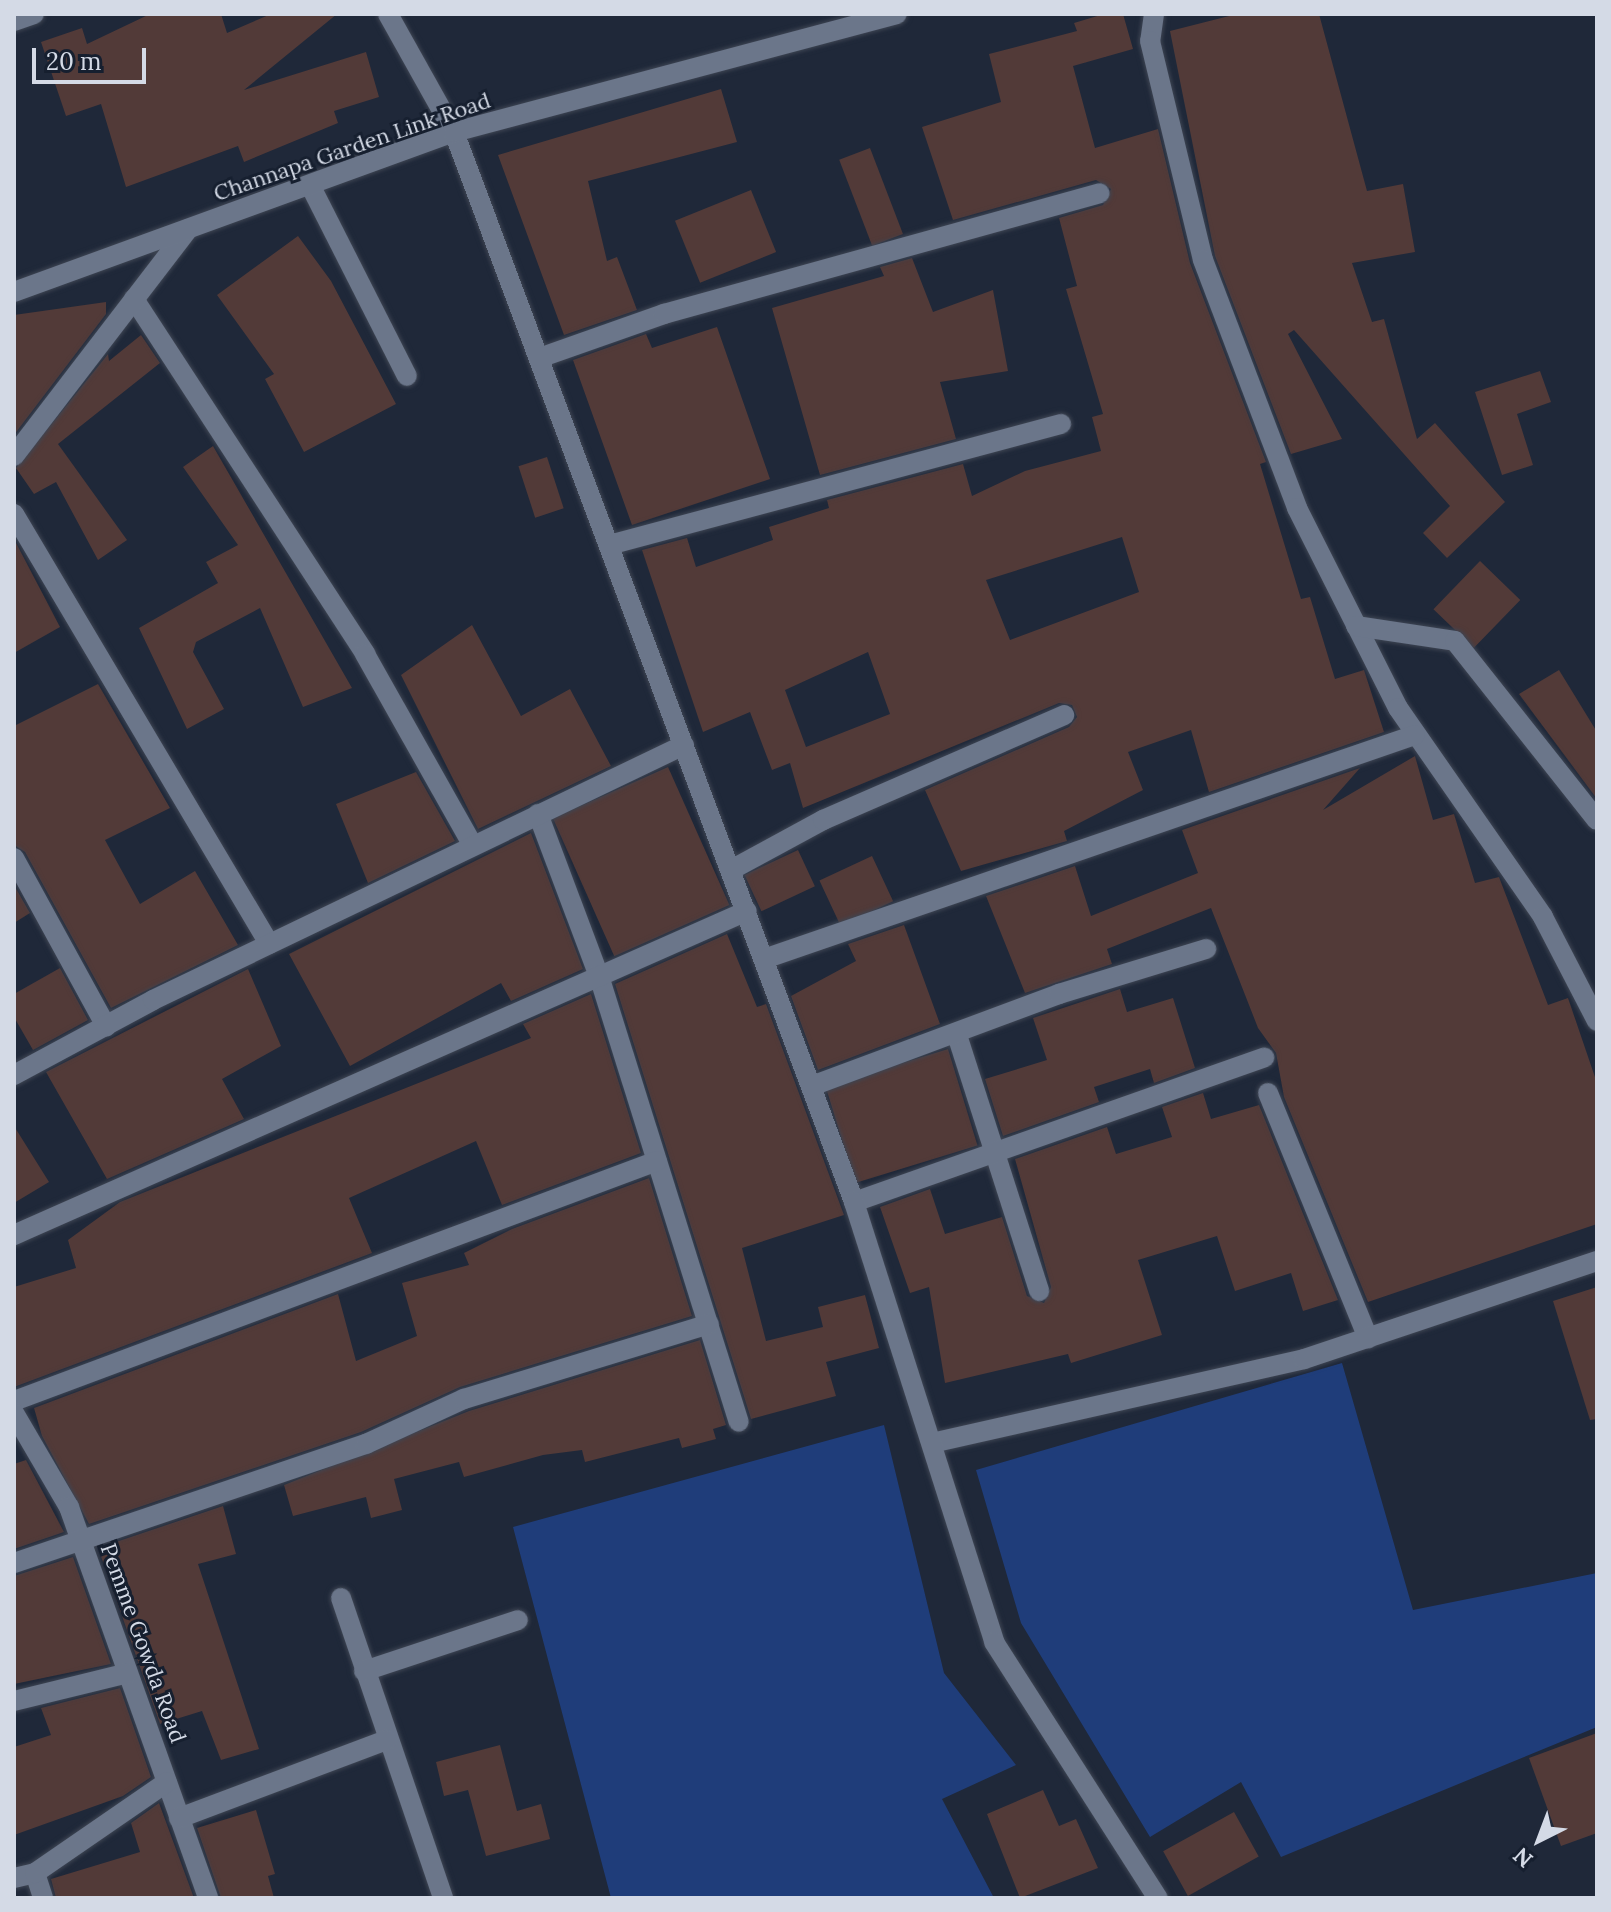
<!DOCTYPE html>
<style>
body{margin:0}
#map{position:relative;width:1611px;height:1912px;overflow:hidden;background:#1f2839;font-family:Lora,serif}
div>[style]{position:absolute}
.green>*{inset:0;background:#1f3d7a}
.building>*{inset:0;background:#523a38;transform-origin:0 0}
.roads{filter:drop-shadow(0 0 2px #3e4553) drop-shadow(0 0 2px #3e4553)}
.street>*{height:20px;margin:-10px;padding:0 10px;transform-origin:10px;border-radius:10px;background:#6b768a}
.secondary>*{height:20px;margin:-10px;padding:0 10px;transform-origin:10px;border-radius:10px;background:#6b768a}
span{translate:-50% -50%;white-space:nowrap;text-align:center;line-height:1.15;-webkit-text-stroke:6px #161f2f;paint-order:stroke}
.street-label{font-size:22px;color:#d4dae6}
.frame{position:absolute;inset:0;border:16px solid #d4dae6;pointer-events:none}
.north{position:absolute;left:1499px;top:1800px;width:80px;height:80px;-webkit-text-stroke:6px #161f2f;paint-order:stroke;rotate:222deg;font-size:22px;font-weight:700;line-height:32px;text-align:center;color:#d4dae6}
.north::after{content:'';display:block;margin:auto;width:28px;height:36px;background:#d4dae6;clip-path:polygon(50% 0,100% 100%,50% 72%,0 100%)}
.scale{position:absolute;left:32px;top:48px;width:114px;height:36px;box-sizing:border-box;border:4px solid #d4dae6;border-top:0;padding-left:10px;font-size:24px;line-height:28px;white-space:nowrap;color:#d4dae6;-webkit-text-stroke:6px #161f2f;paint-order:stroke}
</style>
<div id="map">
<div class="green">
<i style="clip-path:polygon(1342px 1363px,1413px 1610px,1597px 1573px,1597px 1727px,1281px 1857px,1241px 1782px,1150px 1837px,1021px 1623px,976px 1470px)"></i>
<i style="clip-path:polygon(884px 1425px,944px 1673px,1016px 1765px,942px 1799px,994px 1898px,611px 1898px,513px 1527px)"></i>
</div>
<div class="building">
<i style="clip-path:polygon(150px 14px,221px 14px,227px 33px,271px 14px,337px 14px,244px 90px,366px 52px,379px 97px,334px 111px,338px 123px,244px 162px,238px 146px,126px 187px,101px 104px,66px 116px,41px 42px,82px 28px,87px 44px)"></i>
<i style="clip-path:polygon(evenodd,1104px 14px,1123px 14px,1133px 49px,1073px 66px,1095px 148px,1158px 129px,1190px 263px,1266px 462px,1260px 464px,1301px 599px,1310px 597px,1335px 679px,1364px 670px,1384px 732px,1209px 792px,1191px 730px,1128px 752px,1143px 790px,1064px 831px,1067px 841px,961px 871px,925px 790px,1069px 727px,1077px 717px,1072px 705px,1059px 703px,803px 808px,790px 763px,772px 770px,750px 712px,703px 732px,642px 550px,687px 538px,696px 567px,773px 540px,769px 527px,829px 508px,827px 500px,963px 464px,972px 496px,1025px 471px,1101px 451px,1092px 417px,1103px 414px,1066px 289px,1077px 286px,1059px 218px,1103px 205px,1111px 189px,1096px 180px,953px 220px,922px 127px,1001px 102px,989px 54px,1077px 31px,1074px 23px,1104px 14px,1122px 537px,1139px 592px,1010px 640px,986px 580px,1122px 537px,1104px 14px,868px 652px,890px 714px,806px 747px,785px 690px,868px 652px)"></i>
<i style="clip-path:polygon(1237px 14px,1319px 14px,1367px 191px,1403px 184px,1415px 252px,1352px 263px,1372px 322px,1384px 319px,1417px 439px,1435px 423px,1505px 502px,1447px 558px,1423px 533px,1450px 506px,1294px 330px,1288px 334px,1342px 439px,1291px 454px,1215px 256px,1170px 31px)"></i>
<i style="clip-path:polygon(721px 89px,737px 142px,588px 181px,607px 261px,617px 257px,637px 310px,564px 335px,498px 155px)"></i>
<i style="left:870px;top:148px;width:92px;height:33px;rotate:69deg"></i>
<i style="left:751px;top:190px;width:67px;height:82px;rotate:68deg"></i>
<i style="clip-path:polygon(298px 236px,331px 281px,396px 404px,304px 452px,265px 379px,274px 374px,217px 295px)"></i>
<i style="clip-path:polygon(912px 258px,933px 312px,993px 290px,1008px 371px,940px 382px,956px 439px,820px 475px,772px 308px,884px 276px,880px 267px)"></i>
<i style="clip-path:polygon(106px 302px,106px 314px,14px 435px,14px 315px)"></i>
<i style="clip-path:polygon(717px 327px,770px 479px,632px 525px,573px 360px,646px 334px,652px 348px)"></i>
<i style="clip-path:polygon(141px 335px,160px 363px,58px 444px,127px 540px,98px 560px,56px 482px,34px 494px,16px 468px,108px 354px,109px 361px)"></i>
<i style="clip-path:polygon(1540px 371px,1551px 402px,1517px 414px,1533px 465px,1502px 475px,1475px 392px)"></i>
<i style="clip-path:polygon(213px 446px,352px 688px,303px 707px,260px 608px,196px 642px,193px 652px,224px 709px,187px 729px,139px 628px,218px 583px,206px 562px,238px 545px,183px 467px)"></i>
<i style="left:547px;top:457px;width:54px;height:30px;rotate:72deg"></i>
<i style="clip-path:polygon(14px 539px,60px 627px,14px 653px)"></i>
<i style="left:1480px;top:561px;width:56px;height:67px;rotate:44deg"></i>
<i style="clip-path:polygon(472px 625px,521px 716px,570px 689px,611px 766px,478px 829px,401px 675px)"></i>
<i style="clip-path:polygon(1559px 670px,1597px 732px,1597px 799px,1519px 694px)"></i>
<i style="clip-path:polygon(98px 684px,170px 808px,105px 840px,140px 904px,195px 871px,238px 945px,111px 1008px,25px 852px,14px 845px,14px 726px)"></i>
<i style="clip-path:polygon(1415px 756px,1433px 820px,1454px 814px,1475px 883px,1499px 877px,1548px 1005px,1568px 998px,1597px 1083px,1597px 1224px,1368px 1302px,1284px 1097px,1276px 1053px,1258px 1028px,1211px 908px,1107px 949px,1112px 964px,1025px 993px,986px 896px,1075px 866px,1091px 916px,1198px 873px,1182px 830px,1360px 768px,1323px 810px)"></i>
<i style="left:668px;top:767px;width:151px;height:126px;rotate:66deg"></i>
<i style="clip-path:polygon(416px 772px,455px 841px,368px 883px,336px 804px)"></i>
<i style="clip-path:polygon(531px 833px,583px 969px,511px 1001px,501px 983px,350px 1066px,289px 954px)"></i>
<i style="left:798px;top:850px;width:40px;height:59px;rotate:65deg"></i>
<i style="left:872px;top:856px;width:50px;height:58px;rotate:65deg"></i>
<i style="clip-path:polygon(14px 885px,30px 913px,14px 923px)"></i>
<i style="clip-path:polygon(904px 925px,940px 1024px,818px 1070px,791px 996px,856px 961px,848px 944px)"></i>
<i style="clip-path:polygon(727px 934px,757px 1007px,766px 1004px,844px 1215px,742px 1248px,766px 1341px,823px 1327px,818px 1307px,865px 1295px,879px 1348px,826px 1362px,836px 1396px,751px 1419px,615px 984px)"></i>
<i style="clip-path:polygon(60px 968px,88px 1020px,33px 1050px,14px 1017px,14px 994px)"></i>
<i style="clip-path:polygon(248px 969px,281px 1046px,222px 1079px,244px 1119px,107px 1179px,46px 1072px)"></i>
<i style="clip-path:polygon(1120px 989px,1127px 1012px,1173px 998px,1195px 1068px,1154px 1083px,1150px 1069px,1094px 1087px,1099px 1102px,1003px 1136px,985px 1079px,1047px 1060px,1033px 1018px)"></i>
<i style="clip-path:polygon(591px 994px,641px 1153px,502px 1205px,476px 1141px,349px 1198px,372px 1253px,14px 1387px,14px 1287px,76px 1268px,68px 1240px,120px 1202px,531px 1038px,523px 1024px)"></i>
<i style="left:948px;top:1049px;width:101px;height:128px;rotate:73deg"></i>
<i style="clip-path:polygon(1203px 1093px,1211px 1119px,1259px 1105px,1338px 1300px,1303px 1311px,1291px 1273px,1235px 1291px,1217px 1236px,1138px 1260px,1162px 1335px,1071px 1363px,1068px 1354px,945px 1383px,929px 1287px,910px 1293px,880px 1207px,930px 1189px,945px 1234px,1002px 1217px,1027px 1296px,1044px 1303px,1051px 1287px,1015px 1159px,1107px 1127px,1116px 1154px,1172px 1137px,1162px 1107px)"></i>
<i style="clip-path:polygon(14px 1126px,49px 1182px,14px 1203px)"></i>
<i style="clip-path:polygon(649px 1178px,692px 1316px,460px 1387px,361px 1432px,89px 1524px,42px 1436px,34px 1408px,338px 1294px,356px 1361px,417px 1336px,402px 1283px,469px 1265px,464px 1253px,512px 1229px)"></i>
<i style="clip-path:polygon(1597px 1287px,1597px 1419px,1590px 1420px,1553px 1301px)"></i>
<i style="clip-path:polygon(700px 1340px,726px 1425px,713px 1429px,716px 1439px,682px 1448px,679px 1438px,585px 1462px,582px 1450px,543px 1455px,464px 1477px,459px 1462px,394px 1479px,402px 1510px,371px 1518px,366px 1497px,293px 1516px,284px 1485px,469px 1411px)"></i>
<i style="clip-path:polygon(26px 1460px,64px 1532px,14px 1549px,14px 1464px)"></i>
<i style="clip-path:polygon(223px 1506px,236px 1554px,198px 1564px,259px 1749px,221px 1760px,202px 1711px,160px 1724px,98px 1548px)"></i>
<i style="clip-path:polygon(73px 1557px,111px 1664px,14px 1684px,14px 1576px)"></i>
<i style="clip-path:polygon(120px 1688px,151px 1777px,123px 1796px,14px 1835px,14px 1747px,51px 1735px,41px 1708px)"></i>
<i style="clip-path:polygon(1597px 1733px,1597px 1833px,1561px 1846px,1529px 1758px)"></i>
<i style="clip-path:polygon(500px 1745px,517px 1811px,541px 1804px,550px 1839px,486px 1856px,468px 1790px,444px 1796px,436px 1762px)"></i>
<i style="clip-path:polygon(1043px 1790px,1059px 1826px,1076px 1819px,1098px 1868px,1020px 1898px,987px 1814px)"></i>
<i style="clip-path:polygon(159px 1803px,194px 1898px,56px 1898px,51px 1879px,140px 1852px,131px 1823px)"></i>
<i style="clip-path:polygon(256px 1810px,275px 1874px,268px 1876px,274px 1898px,221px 1898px,197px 1828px)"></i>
<i style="left:1234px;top:1812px;width:51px;height:81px;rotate:61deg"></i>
</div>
<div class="roads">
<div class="street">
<i style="left:388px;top:14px;width:135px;rotate:60.8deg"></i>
<i style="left:1154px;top:14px;width:27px;rotate:98deg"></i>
<i style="left:1150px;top:41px;width:225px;rotate:76.4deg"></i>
<i style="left:1203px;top:260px;width:265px;rotate:69.2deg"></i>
<i style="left:1297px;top:508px;width:224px;rotate:63.2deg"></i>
<i style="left:1398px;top:708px;width:254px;rotate:55.2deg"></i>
<i style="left:1543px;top:917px;width:117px;rotate:62.6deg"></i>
<i style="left:14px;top:21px;width:21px;rotate:-19deg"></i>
<i style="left:310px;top:185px;width:214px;rotate:63.1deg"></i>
<i style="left:134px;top:299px;width:424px;rotate:56.9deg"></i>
<i style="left:365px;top:654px;width:220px;rotate:60.6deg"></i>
<i style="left:539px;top:358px;width:133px;rotate:-19.4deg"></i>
<i style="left:664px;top:314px;width:452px;rotate:-15.5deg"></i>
<i style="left:14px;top:456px;width:286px;rotate:-52.5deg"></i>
<i style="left:14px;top:514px;width:500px;rotate:59.3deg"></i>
<i style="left:609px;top:545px;width:468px;rotate:-15deg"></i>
<i style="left:1356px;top:626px;width:100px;rotate:8.6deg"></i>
<i style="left:1455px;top:641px;width:228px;rotate:51.6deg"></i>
<i style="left:538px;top:814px;width:173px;rotate:69.4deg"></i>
<i style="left:599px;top:976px;width:467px;rotate:72.6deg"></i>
<i style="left:14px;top:858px;width:192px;rotate:61.3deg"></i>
<i style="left:731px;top:870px;width:105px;rotate:-28.5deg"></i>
<i style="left:823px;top:820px;width:263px;rotate:-23.5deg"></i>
<i style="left:764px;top:959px;width:688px;rotate:-18.99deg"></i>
<i style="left:957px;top:1035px;width:269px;rotate:72.2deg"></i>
<i style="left:14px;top:1075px;width:158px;rotate:-28.3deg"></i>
<i style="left:153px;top:1000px;width:589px;rotate:-25.65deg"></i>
<i style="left:812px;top:1086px;width:264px;rotate:-20.4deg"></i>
<i style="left:1059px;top:994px;width:154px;rotate:-17deg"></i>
<i style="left:1268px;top:1093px;width:265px;rotate:67.8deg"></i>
<i style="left:854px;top:1202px;width:435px;rotate:-19.4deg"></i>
<i style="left:14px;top:1235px;width:801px;rotate:-23.85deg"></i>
<i style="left:14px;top:1401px;width:686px;rotate:-20.47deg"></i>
<i style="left:14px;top:1413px;width:109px;rotate:59.7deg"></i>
<i style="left:69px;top:1507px;width:415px;rotate:70.4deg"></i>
<i style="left:936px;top:1442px;width:377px;rotate:-12.7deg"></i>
<i style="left:1304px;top:1359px;width:309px;rotate:-18.5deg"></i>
<i style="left:14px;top:1563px;width:372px;rotate:-18.7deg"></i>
<i style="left:366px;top:1444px;width:108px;rotate:-24.7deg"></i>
<i style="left:464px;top:1399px;width:256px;rotate:-17deg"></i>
<i style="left:341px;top:1598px;width:317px;rotate:71.2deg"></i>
<i style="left:364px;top:1671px;width:162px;rotate:-18.3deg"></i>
<i style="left:14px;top:1701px;width:117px;rotate:-13.8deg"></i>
<i style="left:179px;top:1818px;width:222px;rotate:-20.6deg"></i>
<i style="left:35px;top:1873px;width:26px;rotate:72deg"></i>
<i style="left:14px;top:1878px;width:22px;rotate:-13deg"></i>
<i style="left:35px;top:1873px;width:160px;rotate:-34.6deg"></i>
</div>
<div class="secondary">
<i style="left:454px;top:132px;width:1142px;rotate:69.5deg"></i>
<i style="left:854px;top:1202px;width:462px;rotate:72.3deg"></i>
<i style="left:994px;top:1642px;width:304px;rotate:57.4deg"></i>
<i style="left:14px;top:292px;width:468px;rotate:-20deg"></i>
<i style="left:454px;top:132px;width:458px;rotate:-14.9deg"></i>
</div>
</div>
<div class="street-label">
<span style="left:352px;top:147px;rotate:-19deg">Channapa Garden Link Road</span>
<span style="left:143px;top:1643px;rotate:70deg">Pemme Gowda Road</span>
</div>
<div class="frame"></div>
<div class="north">N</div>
<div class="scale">20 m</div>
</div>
